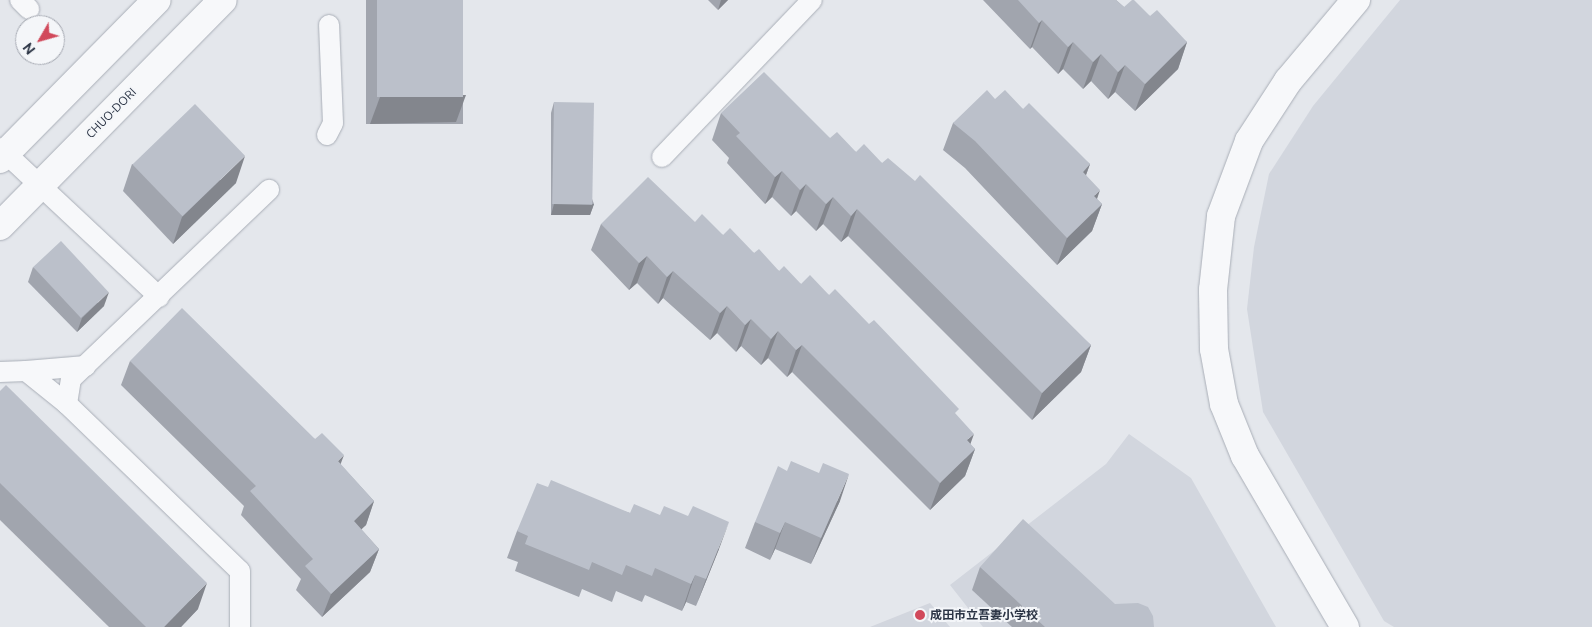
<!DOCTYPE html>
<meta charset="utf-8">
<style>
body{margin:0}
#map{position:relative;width:1592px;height:627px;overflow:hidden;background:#e4e7ec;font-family:Ubuntu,"Noto Sans JP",sans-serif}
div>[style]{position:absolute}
.built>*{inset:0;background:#d2d6de}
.roads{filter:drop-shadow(0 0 1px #a9aeb7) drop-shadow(0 0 1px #a9aeb7)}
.service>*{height:20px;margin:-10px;padding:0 10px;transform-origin:10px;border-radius:10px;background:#f7f8fa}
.tertiary>*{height:28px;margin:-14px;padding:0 14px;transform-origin:14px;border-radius:14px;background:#f7f8fa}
.wall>*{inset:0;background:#a1a5ae;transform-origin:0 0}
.shaded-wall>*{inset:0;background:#83868d}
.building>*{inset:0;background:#bbc0ca;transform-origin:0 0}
.dots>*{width:14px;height:14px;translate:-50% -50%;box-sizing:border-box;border:2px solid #f4f6f9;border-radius:50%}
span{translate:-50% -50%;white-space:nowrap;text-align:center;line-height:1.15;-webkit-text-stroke:4px #f4f6f9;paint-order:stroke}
.street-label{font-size:12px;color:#2b3445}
.poi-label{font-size:12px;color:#2b3445;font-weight:700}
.left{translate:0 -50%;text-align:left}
.north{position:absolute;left:15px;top:15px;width:50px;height:50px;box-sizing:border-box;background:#f4f6f9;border:1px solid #a4a8b1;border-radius:50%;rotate:232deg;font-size:14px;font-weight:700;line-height:20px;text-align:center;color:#2b3445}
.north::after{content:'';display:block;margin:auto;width:18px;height:22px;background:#d1495b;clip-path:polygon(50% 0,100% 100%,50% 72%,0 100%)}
</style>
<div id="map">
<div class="built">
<i style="clip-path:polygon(1400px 0,1592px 0,1592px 627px,1394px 627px,1384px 621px,1263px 412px,1247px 309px,1254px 247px,1269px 174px,1313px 106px)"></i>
<i style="clip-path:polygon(1129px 434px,1191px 478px,1276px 627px,983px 627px,950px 585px,1106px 464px)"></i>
<i style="clip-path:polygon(930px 603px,950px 627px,870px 627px)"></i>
</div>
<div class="roads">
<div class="service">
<i style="left:20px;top:0;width:13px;rotate:45deg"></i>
<i style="left:327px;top:135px;width:13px;rotate:-63deg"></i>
<i style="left:333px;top:123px;width:98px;rotate:-92.3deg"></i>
<i style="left:0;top:148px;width:218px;rotate:43.1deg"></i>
<i style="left:662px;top:157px;width:217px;rotate:-46.3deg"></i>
<i style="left:26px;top:371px;width:60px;rotate:-4.8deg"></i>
<i style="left:0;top:372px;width:26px;rotate:-2deg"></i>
<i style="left:26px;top:371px;width:53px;rotate:38.8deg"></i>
<i style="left:67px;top:404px;width:240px;rotate:44deg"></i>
<i style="left:240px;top:571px;width:56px;rotate:90deg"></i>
<i style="left:67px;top:404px;width:25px;rotate:-81deg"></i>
<i style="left:71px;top:379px;width:274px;rotate:-43.7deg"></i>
</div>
<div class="tertiary">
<i style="left:0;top:159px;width:223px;rotate:-45.4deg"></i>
<i style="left:0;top:226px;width:317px;rotate:-45.4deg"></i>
<i style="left:1345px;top:627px;width:198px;rotate:-120.3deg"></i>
<i style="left:1245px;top:456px;width:56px;rotate:-112deg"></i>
<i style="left:1224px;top:404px;width:56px;rotate:-100.3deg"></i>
<i style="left:1214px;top:349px;width:59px;rotate:-91deg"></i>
<i style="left:1213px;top:290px;width:74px;rotate:-83.8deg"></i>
<i style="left:1221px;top:216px;width:80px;rotate:-69.5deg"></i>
<i style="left:1249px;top:141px;width:72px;rotate:-57deg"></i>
<i style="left:1288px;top:81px;width:106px;rotate:-50deg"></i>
</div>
</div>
<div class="wall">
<i style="left:366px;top:0;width:97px;height:124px"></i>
<i style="clip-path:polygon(708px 0,728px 0,718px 10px)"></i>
<i style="clip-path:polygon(983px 0,1116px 0,1124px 7px,1150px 16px,1187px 42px,1178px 69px,1135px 111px,1115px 92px,1108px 99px,1091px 81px,1083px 89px,1063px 69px,1058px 74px,1032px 47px,1030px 49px)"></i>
<i style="clip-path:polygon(995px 99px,1023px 109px,1090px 164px,1086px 175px,1097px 199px,1102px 204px,1092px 231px,1057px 265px,965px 168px,943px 150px,953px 123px)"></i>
<i style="clip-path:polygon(554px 102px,594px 204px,590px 215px,551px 215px,551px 113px)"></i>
<i style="clip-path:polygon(721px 113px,830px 138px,856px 152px,882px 163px,1091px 345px,1081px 372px,1032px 420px,848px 236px,841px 242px,823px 224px,816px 231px,796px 211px,791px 216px,772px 197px,765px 204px,727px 163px,729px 158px,712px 140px)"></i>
<i style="clip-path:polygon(132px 164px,236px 183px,173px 244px,123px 191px)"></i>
<i style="clip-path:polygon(695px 222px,723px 235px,754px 253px,779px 271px,801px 284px,829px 295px,957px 416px,970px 444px,975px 449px,965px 476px,930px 510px,792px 372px,787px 377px,768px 358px,761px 365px,741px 346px,736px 352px,717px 333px,710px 340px,663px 298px,658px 304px,637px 283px,629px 290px,591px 250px,601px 224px)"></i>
<i style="clip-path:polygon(33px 267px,104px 306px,77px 332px,28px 282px)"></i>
<i style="clip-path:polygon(130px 361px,315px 439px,340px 464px,374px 501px,366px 525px,361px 529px,379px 549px,370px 572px,322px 617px,296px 590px,301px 579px,241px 515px,244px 506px,121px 385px)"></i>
<i style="clip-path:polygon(0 391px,198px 609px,181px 627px,109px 627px,0 520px)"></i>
<i style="clip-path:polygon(548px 487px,630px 513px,719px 549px,696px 606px,686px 602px,682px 611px,645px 595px,642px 602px,616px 591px,612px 602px,582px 589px,579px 597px,515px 571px,518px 562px,507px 558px,517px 531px)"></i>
<i style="clip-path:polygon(840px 501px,811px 564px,775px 549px,770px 560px,745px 548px,755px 522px)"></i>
<i style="clip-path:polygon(980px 567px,1154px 627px,1012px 627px,972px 590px)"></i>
</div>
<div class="shaded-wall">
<i style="clip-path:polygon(721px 0,728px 0,718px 10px)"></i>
<i style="clip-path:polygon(1042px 20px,1032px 47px,1030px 49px,1039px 23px)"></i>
<i style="clip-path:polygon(1073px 42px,1063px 69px,1058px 74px,1068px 47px)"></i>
<i style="clip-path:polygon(1187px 42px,1178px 69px,1135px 111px,1145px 84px)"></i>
<i style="clip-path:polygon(1101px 54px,1091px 81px,1083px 89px,1093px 62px)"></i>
<i style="clip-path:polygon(1125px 65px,1115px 92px,1108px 99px,1118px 72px)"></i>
<i style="clip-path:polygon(466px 95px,456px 122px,370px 124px,380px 97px)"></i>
<i style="clip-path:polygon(245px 156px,236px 183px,173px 244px,182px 217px)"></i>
<i style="clip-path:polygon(1090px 164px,1080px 191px,1083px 172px)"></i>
<i style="clip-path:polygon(782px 171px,772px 197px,765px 204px,775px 177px)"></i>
<i style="clip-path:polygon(806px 184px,796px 211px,791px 216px,800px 190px)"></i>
<i style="clip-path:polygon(1100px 190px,1092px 214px,1102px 204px,1092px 231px,1057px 265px,1067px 238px,1094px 196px)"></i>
<i style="clip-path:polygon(833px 197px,823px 224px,816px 231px,826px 204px)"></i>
<i style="clip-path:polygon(554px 204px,594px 204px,590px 215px,551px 215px)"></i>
<i style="clip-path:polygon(857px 209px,848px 236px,841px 242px,851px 216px)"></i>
<i style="clip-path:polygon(647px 256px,637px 283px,629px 290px,639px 263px)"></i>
<i style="clip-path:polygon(673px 271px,663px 298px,658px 304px,667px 277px)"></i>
<i style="clip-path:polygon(109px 292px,104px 306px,77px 332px,82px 318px)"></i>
<i style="clip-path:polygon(727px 306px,717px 333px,710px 340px,720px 313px)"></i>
<i style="clip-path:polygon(751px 319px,741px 346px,736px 352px,745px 325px)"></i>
<i style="clip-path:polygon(778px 331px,768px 358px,761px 365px,771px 339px)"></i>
<i style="clip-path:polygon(802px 345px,792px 372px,787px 377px,796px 350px)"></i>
<i style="clip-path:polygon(1091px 345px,1081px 372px,1032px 420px,1042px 393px)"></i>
<i style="clip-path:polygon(974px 434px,965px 459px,975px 449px,965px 476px,930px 510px,940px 483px,967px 440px)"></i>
<i style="clip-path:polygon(344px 455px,335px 479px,338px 461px)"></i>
<i style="clip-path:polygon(849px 474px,840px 501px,811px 564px,821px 538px)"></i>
<i style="clip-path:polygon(374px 501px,366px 525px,345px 545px,354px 521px)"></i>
<i style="clip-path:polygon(729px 522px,719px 549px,696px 606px,706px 579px)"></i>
<i style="clip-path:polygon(785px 522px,775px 549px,770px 560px,780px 533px)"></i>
<i style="clip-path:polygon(379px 549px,370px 572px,322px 617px,331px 594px)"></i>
<i style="clip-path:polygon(695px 575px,686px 602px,682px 611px,691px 584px)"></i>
<i style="clip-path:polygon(207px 583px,198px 609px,181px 627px,164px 627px)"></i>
</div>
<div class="building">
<i style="left:377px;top:0;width:86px;height:97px"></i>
<i style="clip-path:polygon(1018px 0,1116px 0,1124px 7px,1132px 0,1134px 0,1150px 16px,1157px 10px,1187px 42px,1145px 84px,1125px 65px,1118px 72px,1101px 54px,1093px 62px,1073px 42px,1068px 47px,1042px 20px,1039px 23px)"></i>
<i style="clip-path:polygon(764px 72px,830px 138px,837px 132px,856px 152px,864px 144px,882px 163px,888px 158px,915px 181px,920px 175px,1091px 345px,1042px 393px,857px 209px,851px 216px,833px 197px,826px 204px,806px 184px,800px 190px,782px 171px,775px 177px,736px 136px,740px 133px,721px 113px)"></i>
<i style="clip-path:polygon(987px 90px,995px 99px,1005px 90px,1023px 109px,1029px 103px,1090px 164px,1083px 172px,1100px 190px,1094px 196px,1102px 204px,1067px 238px,975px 141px,953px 123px)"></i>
<i style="left:554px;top:102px;width:40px;height:102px;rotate:1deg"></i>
<i style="left:195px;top:104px;width:72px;height:87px;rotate:46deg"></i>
<i style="clip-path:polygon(648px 177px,695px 222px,702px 214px,723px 235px,730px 228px,754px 253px,759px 249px,779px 271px,784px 266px,801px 284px,810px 275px,829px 295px,835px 289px,869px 324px,874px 320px,959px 409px,955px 413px,974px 434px,967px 440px,975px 449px,940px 483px,802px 345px,796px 350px,778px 331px,771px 339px,751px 319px,745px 325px,727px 306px,720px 313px,673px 271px,667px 277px,647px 256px,639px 263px,601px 224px)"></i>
<i style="left:61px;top:241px;width:70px;height:38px;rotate:47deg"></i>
<i style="clip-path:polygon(182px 308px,315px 439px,322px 433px,344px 455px,338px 461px,374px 501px,354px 521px,379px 549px,331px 594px,305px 566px,313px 559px,250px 491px,256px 486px,130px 361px)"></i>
<i style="clip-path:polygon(6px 385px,207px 583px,164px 627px,146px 627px,0 483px,0 391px)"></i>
<i style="clip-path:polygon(791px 461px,819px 473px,823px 463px,849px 474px,821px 538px,785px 522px,780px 533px,755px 522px,778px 466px,787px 471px)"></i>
<i style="clip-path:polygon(551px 480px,630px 513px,634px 504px,660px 515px,664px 506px,688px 516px,693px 506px,729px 522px,706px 579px,695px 575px,691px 584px,655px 568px,652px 576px,626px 565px,622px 575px,592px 562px,589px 570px,525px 544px,528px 536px,517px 531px,537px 483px,548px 487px)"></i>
<i style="clip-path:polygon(1023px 519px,1115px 604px,1138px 603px,1148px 607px,1153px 616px,1154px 627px,1045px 627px,980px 567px)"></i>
</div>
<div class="dots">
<i style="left:920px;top:615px;background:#d1495b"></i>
</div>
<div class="street-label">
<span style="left:111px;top:113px;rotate:-45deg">CHUO-DORI</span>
</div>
<div class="poi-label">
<span class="left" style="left:930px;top:615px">成田市立吾妻小学校</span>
</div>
<div class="north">N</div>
</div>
